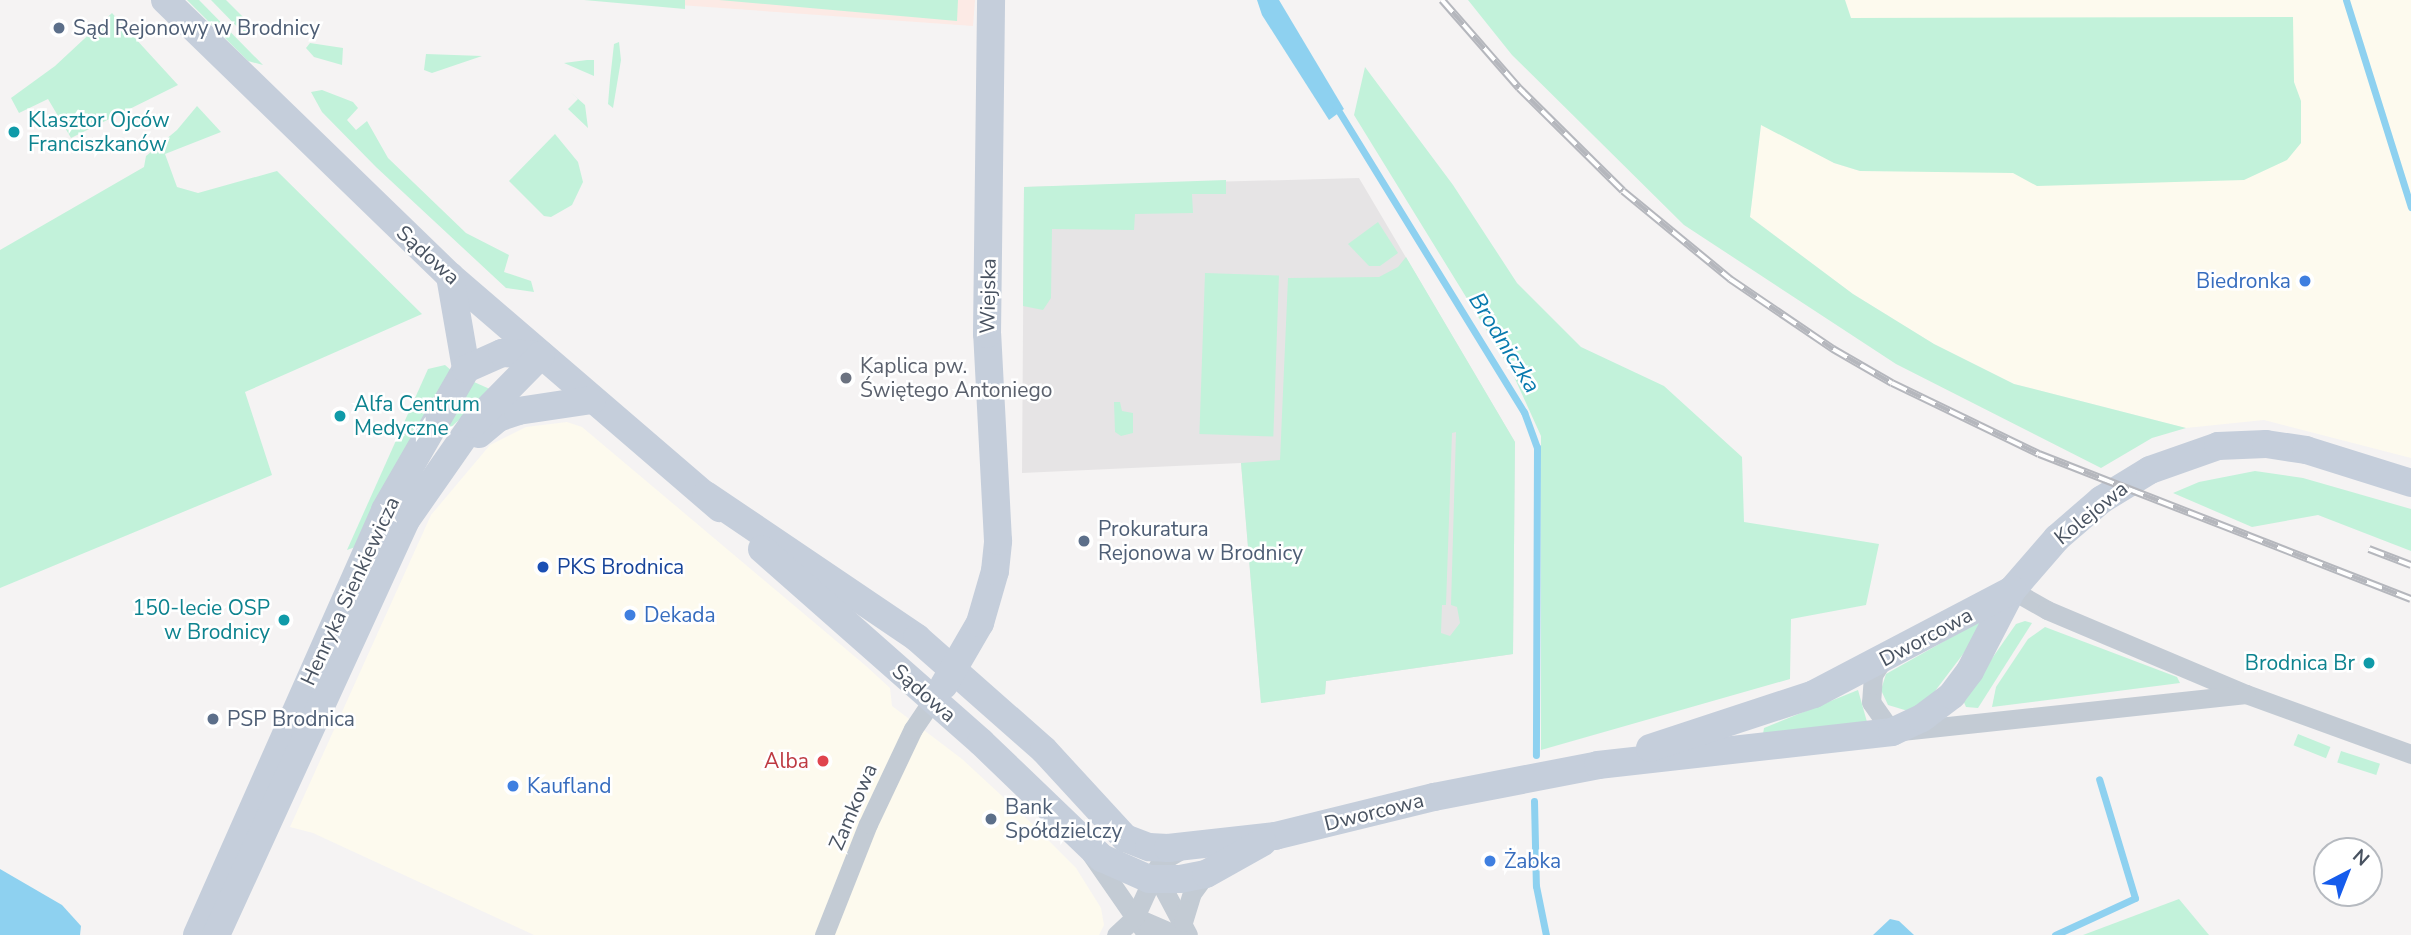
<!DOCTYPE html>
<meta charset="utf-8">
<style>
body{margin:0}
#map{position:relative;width:2411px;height:935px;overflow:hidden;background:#f5f3f3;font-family:"Nunito Sans",sans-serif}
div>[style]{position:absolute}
.commercial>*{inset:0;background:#fdfaee}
.education>*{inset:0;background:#e6e4e5}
.medical>*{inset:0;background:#fceae5}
.green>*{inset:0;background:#c2f2da;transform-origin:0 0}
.water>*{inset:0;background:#8ed1f0}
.stream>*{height:7px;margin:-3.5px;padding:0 3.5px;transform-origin:3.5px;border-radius:3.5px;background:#8ed1f0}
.street>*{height:19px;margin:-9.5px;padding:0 9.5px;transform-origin:9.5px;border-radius:9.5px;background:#c3cbd4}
.secondary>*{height:28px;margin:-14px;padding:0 14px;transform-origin:14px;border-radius:14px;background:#c5cedb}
.rail>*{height:8px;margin-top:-4px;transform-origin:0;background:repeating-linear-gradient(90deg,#fff 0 16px,#b5b7bd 0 32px);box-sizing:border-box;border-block:2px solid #b5b7bd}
.dots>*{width:19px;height:19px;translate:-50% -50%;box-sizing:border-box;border:4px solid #fff;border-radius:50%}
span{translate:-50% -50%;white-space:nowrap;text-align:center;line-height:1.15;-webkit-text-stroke:5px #fff;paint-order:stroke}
.service-label{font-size:21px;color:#4e5e75}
.left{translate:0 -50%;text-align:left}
.culture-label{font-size:21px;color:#0d838f}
.right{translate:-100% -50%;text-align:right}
.street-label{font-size:21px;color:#495361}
.shop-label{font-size:21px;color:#366cbe}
.worship-label{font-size:21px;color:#5b616d}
.transit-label{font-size:21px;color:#164399}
.health-label{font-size:21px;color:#be3a42}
.water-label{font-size:23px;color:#087aae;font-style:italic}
.north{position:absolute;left:2313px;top:837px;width:70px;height:70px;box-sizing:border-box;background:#fff;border:2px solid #b6bac0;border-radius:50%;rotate:42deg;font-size:19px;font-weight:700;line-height:28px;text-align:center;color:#495361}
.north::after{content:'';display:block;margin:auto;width:24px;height:32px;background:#165cec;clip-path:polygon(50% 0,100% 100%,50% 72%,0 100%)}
</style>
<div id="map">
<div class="commercial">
<i style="clip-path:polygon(1845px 0,2411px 0,2411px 458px,2264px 420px,2186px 428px,2014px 384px,1934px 344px,1853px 294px,1750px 217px,1761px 124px,1834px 163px,1860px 171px,1851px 18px)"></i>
<i style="clip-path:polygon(567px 422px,582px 427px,866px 666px,890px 688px,892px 706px,962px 759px,1027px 819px,1076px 868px,1101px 908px,1104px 925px,1099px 935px,534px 935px,313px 833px,290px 827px,431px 515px,490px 445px,526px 427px)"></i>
</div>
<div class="education">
<i style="clip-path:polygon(1359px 178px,1515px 442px,1513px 654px,1326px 681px,1325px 694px,1261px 703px,1241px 463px,1022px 473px,1024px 187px)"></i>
</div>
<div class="medical">
<i style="clip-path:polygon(609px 0,975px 0,973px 26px)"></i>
</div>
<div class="green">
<i style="clip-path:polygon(187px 0,199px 0,263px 65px,248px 61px)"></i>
<i style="clip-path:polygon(211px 0,226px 0,255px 29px,247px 37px)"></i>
<i style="clip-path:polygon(584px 0,685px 0,685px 9px)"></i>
<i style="clip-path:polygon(719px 0,958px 0,957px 21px)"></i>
<i style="clip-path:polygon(1468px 0,1845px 0,1851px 18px,2293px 17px,2294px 82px,2301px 101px,2301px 143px,2287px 160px,2244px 180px,2037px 186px,2013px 173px,1860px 171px,1834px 163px,1761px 125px,1750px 217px,1853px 294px,1934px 344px,2014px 384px,2186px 428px,2152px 438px,2101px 468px,1896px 364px,1684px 225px,1512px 55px)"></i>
<i style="clip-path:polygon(112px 13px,178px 85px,71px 138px,48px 99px,19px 113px,11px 98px,55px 66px)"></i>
<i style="clip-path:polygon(619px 42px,621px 60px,613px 108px,608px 104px,610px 80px,614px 44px)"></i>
<i style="clip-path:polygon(310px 43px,343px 48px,342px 65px,314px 57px,306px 48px)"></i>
<i style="clip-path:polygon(426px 54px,482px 56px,432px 73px,424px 70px)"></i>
<i style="clip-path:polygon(594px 60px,594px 76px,564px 63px,587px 60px)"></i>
<i style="clip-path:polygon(1365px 67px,1453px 185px,1517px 283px,1581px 347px,1664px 386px,1742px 457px,1744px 522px,1879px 544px,1866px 605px,1791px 619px,1790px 679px,1541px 750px,1541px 436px,1511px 370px,1354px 115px)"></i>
<i style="clip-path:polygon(322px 90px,353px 102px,358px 108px,347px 120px,356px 130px,367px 121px,388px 158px,466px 233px,509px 255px,504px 272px,531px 281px,534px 292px,506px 288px,376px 167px,322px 112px,311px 92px)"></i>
<i style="clip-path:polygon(568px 90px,585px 105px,588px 128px,568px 109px,578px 99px)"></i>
<i style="clip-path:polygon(197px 106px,221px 132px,165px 154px,177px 187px,198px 193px,277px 171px,422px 314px,245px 392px,272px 475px,0 588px,0 250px,144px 167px,146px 156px,177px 130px)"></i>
<i style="clip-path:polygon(555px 134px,578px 162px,583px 182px,572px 205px,551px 217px,544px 216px,509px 181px)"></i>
<i style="clip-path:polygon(1226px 180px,1226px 194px,1192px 194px,1193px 213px,1135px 214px,1134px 230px,1052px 229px,1051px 298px,1043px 310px,1023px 306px,1024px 187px)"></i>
<i style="clip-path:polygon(1378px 222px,1398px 253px,1380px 266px,1369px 266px,1348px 244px)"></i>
<i style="clip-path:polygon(evenodd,1406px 257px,1515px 442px,1513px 654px,1326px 681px,1325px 694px,1261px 703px,1241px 463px,1280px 460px,1288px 278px,1379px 277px,1398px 267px,1406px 257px,1456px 432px,1451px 605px,1457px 607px,1460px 623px,1450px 636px,1441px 633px,1442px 605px,1446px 605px,1452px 433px,1456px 432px)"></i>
<i style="left:1205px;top:273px;width:74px;height:161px;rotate:2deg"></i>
<i style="clip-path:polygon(445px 365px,452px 371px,358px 546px,347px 550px,428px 369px)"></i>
<i style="clip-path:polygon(474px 382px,492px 390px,449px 429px,446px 425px)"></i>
<i style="clip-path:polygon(1114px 402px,1120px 402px,1122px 411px,1133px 413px,1133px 433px,1121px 436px,1115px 432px)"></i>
<i style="clip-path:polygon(2255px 471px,2303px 478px,2411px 509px,2411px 551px,2318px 515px,2252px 527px,2173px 493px,2199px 482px)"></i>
<i style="clip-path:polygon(1980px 621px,1976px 637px,1932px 695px,1908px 711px,1888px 705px,1881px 690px,1886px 674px)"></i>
<i style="clip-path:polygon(2025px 621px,2032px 623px,1978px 708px,1966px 707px,1963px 700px,2016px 624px)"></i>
<i style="clip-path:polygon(2045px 627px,2177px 677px,2180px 683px,1992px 707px,1996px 687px,2028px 639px)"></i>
<i style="clip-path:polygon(1858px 690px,1867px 722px,1763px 734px,1764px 728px)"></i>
<i style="left:2298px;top:734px;width:35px;height:12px;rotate:22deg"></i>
<i style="left:2341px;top:751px;width:41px;height:12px;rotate:18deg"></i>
<i style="clip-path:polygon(2179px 899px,2209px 935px,2083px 935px)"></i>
</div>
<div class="water">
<i style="clip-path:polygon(1257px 0,1279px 0,1344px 109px,1329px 120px,1262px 15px)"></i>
<i style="clip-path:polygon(0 869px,62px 905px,81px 926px,80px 935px,0 935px)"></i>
<i style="clip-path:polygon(1890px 919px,1899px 921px,1914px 935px,1873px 935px)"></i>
</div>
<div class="stream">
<i style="left:2346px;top:0;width:217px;rotate:72.6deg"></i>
<i style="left:1335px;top:105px;width:361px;rotate:58.4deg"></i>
<i style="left:1524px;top:412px;width:37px;rotate:70deg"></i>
<i style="left:1537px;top:447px;width:308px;rotate:90.2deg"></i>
<i style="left:1534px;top:801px;width:85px;rotate:88.7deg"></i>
<i style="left:1536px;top:886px;width:50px;rotate:78.5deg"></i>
<i style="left:2055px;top:935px;width:88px;rotate:-24.8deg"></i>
<i style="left:2135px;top:898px;width:124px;rotate:-106.8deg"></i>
</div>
<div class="street">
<i style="left:2012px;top:590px;width:40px;rotate:29.7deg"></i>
<i style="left:2047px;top:610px;width:216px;rotate:22.9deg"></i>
<i style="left:2246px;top:694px;width:176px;rotate:20deg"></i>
<i style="left:1882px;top:661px;width:17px;rotate:123deg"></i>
<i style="left:1873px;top:675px;width:27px;rotate:94deg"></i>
<i style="left:1871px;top:702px;width:37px;rotate:55deg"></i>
<i style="left:1892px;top:732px;width:356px;rotate:-6.1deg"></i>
<i style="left:1091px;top:854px;width:98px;rotate:55.3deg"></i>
<i style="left:1154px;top:871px;width:72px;rotate:62deg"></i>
<i style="left:1135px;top:917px;width:46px;rotate:23.2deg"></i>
<i style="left:1183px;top:922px;width:30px;rotate:-73deg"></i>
<i style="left:1192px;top:893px;width:24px;rotate:-54deg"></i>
<i style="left:824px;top:935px;width:119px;rotate:-68.4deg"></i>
<i style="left:868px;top:824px;width:105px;rotate:-64.7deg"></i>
<i style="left:913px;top:729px;width:34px;rotate:-56deg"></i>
<i style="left:1116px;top:935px;width:26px;rotate:-43deg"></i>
<i style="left:1135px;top:917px;width:60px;rotate:-65.6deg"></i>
<i style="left:1160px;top:862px;width:24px;rotate:-30deg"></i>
</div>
<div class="secondary">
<i style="left:165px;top:0;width:397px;rotate:44.1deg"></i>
<i style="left:450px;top:276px;width:356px;rotate:40.7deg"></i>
<i style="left:450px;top:276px;width:94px;rotate:80.2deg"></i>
<i style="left:479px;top:434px;width:25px;rotate:-40deg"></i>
<i style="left:498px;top:418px;width:21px;rotate:-19deg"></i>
<i style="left:518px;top:411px;width:75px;rotate:-8.5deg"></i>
<i style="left:706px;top:495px;width:255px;rotate:34.1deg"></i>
<i style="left:917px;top:638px;width:169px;rotate:41.4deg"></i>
<i style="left:1044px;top:750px;width:120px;rotate:47.4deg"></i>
<i style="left:1125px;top:838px;width:26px;rotate:21deg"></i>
<i style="left:1149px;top:847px;width:19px;rotate:3deg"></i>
<i style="left:1168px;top:848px;width:108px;rotate:-6.4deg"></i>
<i style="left:1275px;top:836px;width:164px;rotate:-13.8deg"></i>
<i style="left:1434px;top:797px;width:167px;rotate:-11deg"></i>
<i style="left:1598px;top:765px;width:296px;rotate:-6.4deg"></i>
<i style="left:1892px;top:732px;width:33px;rotate:-25deg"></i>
<i style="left:1922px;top:718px;width:38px;rotate:-37deg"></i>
<i style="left:1952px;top:695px;width:30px;rotate:-53deg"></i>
<i style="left:1970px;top:671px;width:91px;rotate:-62.6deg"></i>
<i style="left:2012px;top:590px;width:69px;rotate:-49.1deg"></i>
<i style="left:2057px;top:538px;width:58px;rotate:-40.8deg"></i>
<i style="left:2101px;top:500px;width:57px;rotate:-31.5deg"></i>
<i style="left:2150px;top:470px;width:72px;rotate:-19.4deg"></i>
<i style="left:2218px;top:446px;width:48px;rotate:-2.4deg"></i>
<i style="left:2266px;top:444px;width:40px;rotate:8.5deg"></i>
<i style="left:2306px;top:450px;width:110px;rotate:17.4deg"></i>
<i style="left:762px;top:549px;width:292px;rotate:41.4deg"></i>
<i style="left:981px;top:742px;width:168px;rotate:43.8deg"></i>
<i style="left:1102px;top:858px;width:51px;rotate:24.1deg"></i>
<i style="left:1149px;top:879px;width:31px"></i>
<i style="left:1180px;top:879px;width:26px;rotate:-11deg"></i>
<i style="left:1206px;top:874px;width:65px;rotate:-29.3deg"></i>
<i style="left:944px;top:685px;width:72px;rotate:-59.9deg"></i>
<i style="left:980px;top:623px;width:54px;rotate:-73.9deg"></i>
<i style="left:995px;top:571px;width:30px;rotate:-84deg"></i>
<i style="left:998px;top:541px;width:207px;rotate:-93deg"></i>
<i style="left:987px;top:334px;width:334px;rotate:-89.3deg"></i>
<i style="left:1650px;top:748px;width:173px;rotate:-18.2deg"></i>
<i style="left:1814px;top:694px;width:224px;rotate:-27.7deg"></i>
<i style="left:197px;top:935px;width:465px;rotate:-66.1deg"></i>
<i style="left:385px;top:510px;width:163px;rotate:-60.1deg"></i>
<i style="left:466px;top:369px;width:39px;rotate:-24deg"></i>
<i style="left:502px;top:353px;width:39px;rotate:3deg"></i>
<i style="left:216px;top:935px;width:456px;rotate:-65.4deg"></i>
<i style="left:406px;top:520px;width:117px;rotate:-55.1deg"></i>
<i style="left:473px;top:424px;width:97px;rotate:-45.4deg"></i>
</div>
<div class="rail">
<i style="left:1442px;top:0;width:117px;rotate:48.8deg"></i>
<i style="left:1519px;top:88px;width:146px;rotate:44.7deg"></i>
<i style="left:1623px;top:191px;width:139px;rotate:39.4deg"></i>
<i style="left:1730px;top:279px;width:125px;rotate:34.2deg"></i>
<i style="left:1833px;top:349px;width:68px;rotate:30deg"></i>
<i style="left:1892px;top:383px;width:163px;rotate:25.8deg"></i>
<i style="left:2039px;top:454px;width:399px;rotate:21.3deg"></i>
<i style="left:2369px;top:549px;width:45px;rotate:20.9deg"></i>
</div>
<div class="dots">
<i style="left:59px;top:28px;background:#5c6f8a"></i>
<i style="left:14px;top:132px;background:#0f9aa8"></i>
<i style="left:2305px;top:281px;background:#3f7fe0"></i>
<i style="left:846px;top:378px;background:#6b7280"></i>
<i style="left:340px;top:416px;background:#0f9aa8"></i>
<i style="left:1084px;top:541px;background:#5c6f8a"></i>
<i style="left:543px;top:567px;background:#1a4fb4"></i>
<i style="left:630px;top:615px;background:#3f7fe0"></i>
<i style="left:284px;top:620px;background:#0f9aa8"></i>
<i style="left:2369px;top:663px;background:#0f9aa8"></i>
<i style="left:213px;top:719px;background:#5c6f8a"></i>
<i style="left:823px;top:761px;background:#e0444e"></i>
<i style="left:513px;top:786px;background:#3f7fe0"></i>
<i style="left:991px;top:819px;background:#5c6f8a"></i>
<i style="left:1490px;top:861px;background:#3f7fe0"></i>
</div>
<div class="service-label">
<span class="left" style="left:73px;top:28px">Sąd Rejonowy w Brodnicy</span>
<span class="left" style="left:1098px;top:541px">Prokuratura<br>Rejonowa w Brodnicy</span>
<span class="left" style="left:227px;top:719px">PSP Brodnica</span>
<span class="left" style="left:1005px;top:819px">Bank<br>Spółdzielczy</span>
</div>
<div class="culture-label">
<span class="left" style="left:28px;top:132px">Klasztor Ojców<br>Franciszkanów</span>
<span class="left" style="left:354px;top:416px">Alfa Centrum<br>Medyczne</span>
<span class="right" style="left:270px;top:620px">150-lecie OSP<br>w Brodnicy</span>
<span class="right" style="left:2355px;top:663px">Brodnica Br</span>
</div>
<div class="street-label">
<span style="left:428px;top:255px;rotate:42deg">Sądowa</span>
<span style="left:988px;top:296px;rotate:-89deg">Wiejska</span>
<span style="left:2091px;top:513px;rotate:-39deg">Kolejowa</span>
<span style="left:350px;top:591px;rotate:-65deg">Henryka Sienkiewicza</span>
<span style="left:1926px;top:637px;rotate:-28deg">Dworcowa</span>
<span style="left:924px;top:693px;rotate:41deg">Sądowa</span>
<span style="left:853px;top:807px;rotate:-67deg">Zamkowa</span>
<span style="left:1374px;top:812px;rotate:-14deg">Dworcowa</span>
</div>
<div class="shop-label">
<span class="right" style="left:2291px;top:281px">Biedronka</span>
<span class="left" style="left:644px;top:615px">Dekada</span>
<span class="left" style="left:527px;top:786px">Kaufland</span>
<span class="left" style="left:1504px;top:861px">Żabka</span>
</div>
<div class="worship-label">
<span class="left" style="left:860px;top:378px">Kaplica pw.<br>Świętego Antoniego</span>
</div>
<div class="transit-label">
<span class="left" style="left:557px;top:567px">PKS Brodnica</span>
</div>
<div class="health-label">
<span class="right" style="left:809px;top:761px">Alba</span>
</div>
<div class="water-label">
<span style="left:1504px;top:343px;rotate:58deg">Brodniczka</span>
</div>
<div class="north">N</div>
</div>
